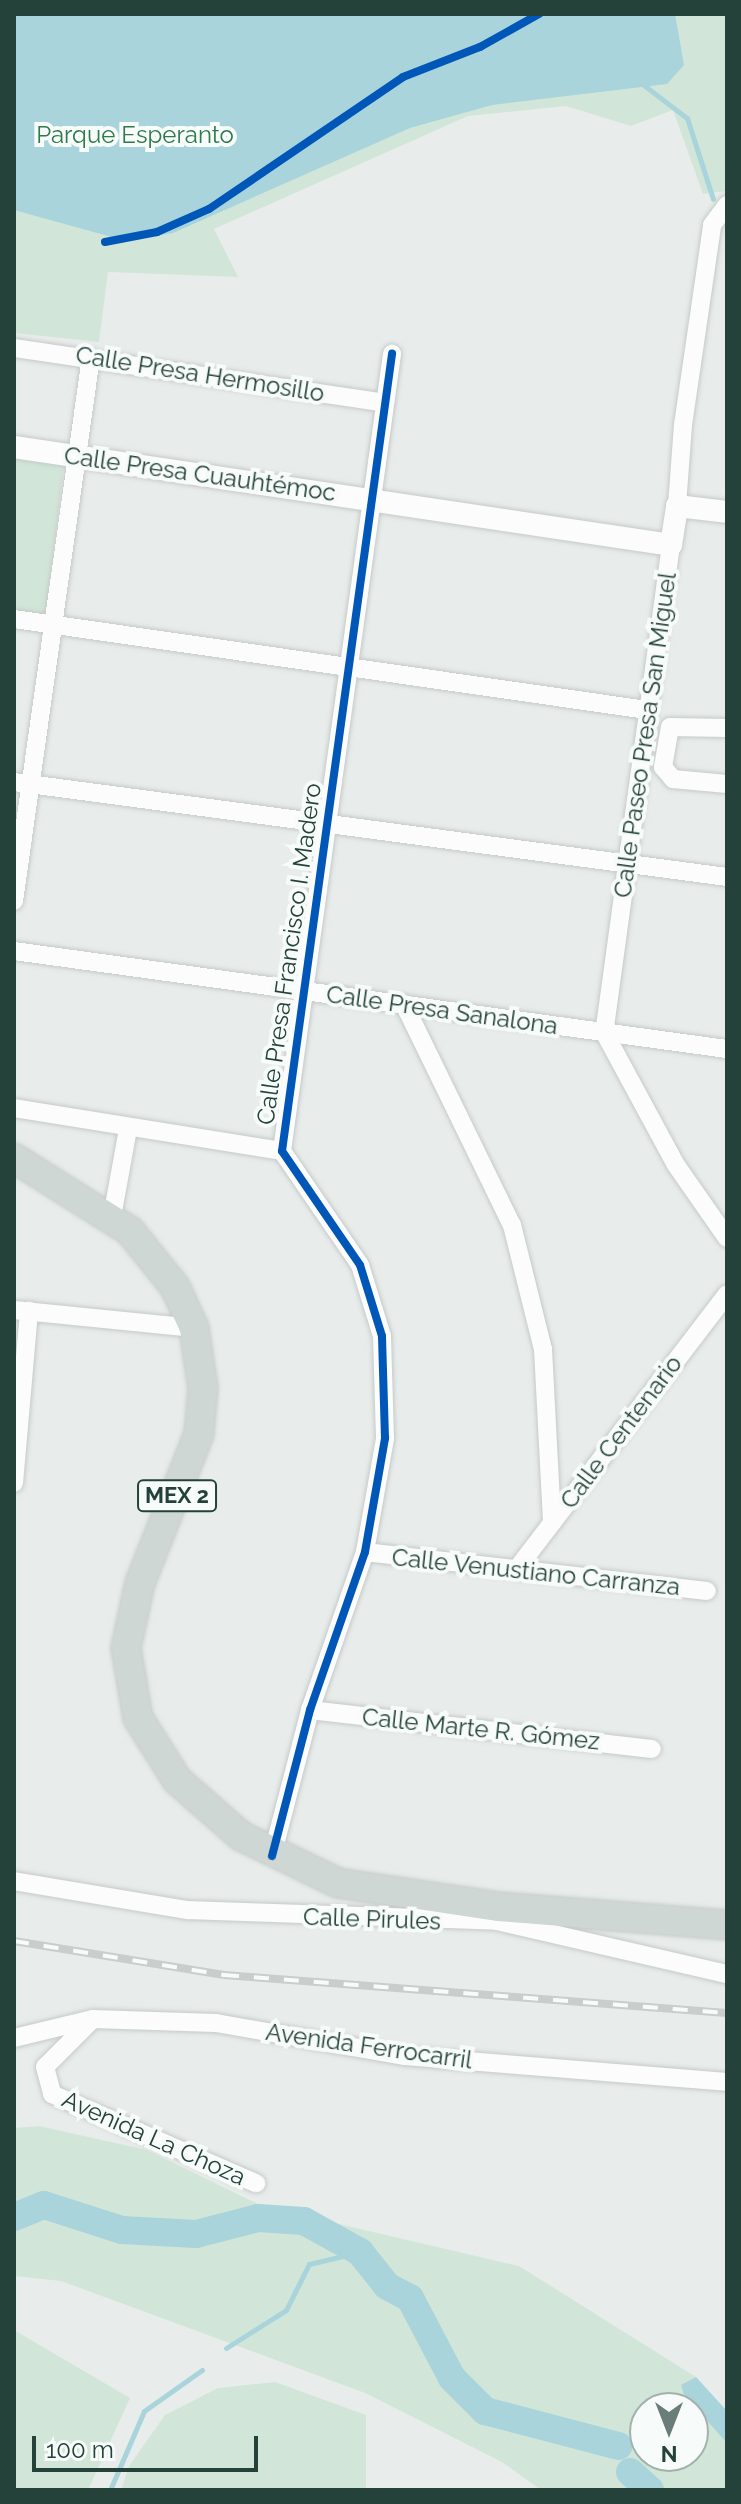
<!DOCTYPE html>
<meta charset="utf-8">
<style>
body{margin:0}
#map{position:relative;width:741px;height:2504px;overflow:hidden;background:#e8edeb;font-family:Raleway,sans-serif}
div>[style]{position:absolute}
.green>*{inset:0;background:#d1e6d8}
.water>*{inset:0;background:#a9d4db}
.stream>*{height:5px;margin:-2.5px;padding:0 2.5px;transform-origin:2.5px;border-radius:2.5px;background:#a9d4db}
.river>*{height:28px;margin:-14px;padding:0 14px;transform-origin:14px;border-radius:14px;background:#a9d4db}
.roads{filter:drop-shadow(0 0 2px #c5cac8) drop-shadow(0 0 2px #c5cac8)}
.minor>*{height:18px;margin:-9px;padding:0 9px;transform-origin:9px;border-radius:9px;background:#fcfcfc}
.tertiary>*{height:22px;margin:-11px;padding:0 11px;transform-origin:11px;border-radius:11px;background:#fcfcfc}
.primary>*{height:28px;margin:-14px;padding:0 14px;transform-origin:14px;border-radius:14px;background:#cfd7d5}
.rail>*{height:8px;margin-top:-4px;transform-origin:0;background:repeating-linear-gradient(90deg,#f7fbf9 0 15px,#c9cdcc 0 30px);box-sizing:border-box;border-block:2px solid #c9cdcc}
.cycleway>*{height:8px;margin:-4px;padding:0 4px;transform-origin:4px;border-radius:4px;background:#0057b8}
span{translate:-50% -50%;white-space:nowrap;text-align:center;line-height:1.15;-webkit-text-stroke:8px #f7fbf9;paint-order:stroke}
.shield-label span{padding:2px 6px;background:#f7fbf9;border:2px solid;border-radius:6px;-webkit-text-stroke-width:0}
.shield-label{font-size:22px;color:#24423a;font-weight:700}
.park-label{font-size:24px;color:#2d7a4b}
.street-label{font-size:24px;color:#24423a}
.frame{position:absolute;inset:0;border:16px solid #24423a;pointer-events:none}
.north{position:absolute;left:629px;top:2392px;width:80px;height:80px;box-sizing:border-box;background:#f7fbf9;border:2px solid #a3b1ad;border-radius:50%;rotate:180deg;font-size:22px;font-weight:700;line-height:32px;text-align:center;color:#24423a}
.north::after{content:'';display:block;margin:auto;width:28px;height:36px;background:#697e78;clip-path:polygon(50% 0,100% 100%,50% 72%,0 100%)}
.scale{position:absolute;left:32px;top:2436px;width:226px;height:36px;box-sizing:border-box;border:4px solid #24423a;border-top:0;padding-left:10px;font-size:24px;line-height:28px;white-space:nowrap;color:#24423a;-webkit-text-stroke:6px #f7fbf9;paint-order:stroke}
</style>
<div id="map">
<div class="green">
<i style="clip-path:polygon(14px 14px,727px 14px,727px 191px,703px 194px,673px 110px,631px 126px,566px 106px,468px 116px,214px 229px,238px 277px,108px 272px,99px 342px,14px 333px)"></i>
<i style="clip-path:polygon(14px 454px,64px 462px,46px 618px,14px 614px)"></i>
<i style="clip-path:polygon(evenodd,39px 2126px,147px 2150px,262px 2206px,519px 2266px,696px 2377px,681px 2386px,727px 2443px,727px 2490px,541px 2490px,502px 2462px,365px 2393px,61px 2281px,14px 2276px,14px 2128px,39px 2126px,645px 2408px,693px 2408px,693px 2456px,645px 2456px,645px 2408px)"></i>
<i style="clip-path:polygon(14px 2330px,130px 2398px,88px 2490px,14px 2490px)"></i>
<i style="clip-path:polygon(275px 2382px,366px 2415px,366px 2490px,121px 2490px,129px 2466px,165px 2415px,218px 2388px)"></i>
</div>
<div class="water">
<i style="clip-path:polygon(14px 14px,675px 14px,684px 65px,667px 84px,492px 105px,410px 128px,173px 233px,126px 241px,14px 210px)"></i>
<i style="clip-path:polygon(696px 2377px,727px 2411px,727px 2443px,684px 2395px,681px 2385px)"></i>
</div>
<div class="stream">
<i style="left:641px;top:83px;width:58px;rotate:37.3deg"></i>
<i style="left:687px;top:118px;width:85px;rotate:72.2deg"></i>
<i style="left:226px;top:2348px;width:71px;rotate:-32.3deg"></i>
<i style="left:286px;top:2310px;width:51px;rotate:-63.4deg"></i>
<i style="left:309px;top:2264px;width:52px;rotate:-13.2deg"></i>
<i style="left:110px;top:2490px;width:86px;rotate:-66.7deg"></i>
<i style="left:144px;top:2411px;width:71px;rotate:-35.3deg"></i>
</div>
<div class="river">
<i style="left:14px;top:2217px;width:32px;rotate:-22deg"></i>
<i style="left:44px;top:2205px;width:82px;rotate:17.8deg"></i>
<i style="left:122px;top:2230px;width:74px;rotate:3.1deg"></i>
<i style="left:196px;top:2234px;width:64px;rotate:-14.5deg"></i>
<i style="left:258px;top:2218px;width:46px;rotate:3.7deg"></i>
<i style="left:304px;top:2221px;width:64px;rotate:29deg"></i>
<i style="left:360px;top:2252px;width:43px;rotate:51.5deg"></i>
<i style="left:387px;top:2286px;width:26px;rotate:28deg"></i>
<i style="left:410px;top:2298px;width:90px;rotate:62.3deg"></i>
<i style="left:452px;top:2378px;width:47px;rotate:45deg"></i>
<i style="left:485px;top:2411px;width:138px;rotate:14.7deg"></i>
<i style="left:630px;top:2472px;width:27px;rotate:42deg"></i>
</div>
<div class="roads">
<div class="minor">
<i style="left:14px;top:348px;width:375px;rotate:8.4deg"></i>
<i style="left:677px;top:506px;width:81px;rotate:-85.8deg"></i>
<i style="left:683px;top:425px;width:202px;rotate:-81.7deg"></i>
<i style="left:712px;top:225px;width:25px;rotate:-53deg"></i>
<i style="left:671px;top:545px;width:492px;rotate:97.8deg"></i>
<i style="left:604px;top:1032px;width:151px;rotate:61.6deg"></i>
<i style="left:676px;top:1165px;width:89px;rotate:55.1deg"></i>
<i style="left:14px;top:619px;width:640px;rotate:8.18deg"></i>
<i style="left:727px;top:728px;width:57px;rotate:-179deg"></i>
<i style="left:670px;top:727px;width:41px;rotate:99.9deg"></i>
<i style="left:663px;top:767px;width:16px;rotate:50deg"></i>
<i style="left:673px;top:779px;width:54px;rotate:5.3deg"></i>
<i style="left:14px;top:782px;width:719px;rotate:7.59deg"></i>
<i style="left:14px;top:901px;width:549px;rotate:-81.94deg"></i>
<i style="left:14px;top:951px;width:720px;rotate:7.83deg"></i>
<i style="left:404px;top:1004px;width:246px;rotate:64deg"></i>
<i style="left:512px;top:1225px;width:128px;rotate:76deg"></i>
<i style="left:543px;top:1349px;width:174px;rotate:87deg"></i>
<i style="left:14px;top:1108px;width:271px;rotate:9.1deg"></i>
<i style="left:112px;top:1217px;width:89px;rotate:-79.7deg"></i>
<i style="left:14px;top:1310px;width:181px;rotate:5.7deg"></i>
<i style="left:14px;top:1483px;width:173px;rotate:-85deg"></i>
<i style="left:365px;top:1552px;width:344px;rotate:6.5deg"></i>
<i style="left:516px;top:1570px;width:347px;rotate:-52.6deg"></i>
<i style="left:310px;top:1710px;width:344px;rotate:6.5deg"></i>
<i style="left:272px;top:1856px;width:151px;rotate:-75.4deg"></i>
<i style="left:310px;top:1710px;width:167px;rotate:-70.8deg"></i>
<i style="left:365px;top:1552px;width:116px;rotate:-80deg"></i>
<i style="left:385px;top:1438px;width:102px;rotate:-91.7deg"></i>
<i style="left:382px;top:1336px;width:74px;rotate:-107.2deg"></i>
<i style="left:360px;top:1265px;width:138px;rotate:-124.4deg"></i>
<i style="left:282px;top:1151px;width:805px;rotate:-82.14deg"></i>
<i style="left:14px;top:1881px;width:176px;rotate:9.5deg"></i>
<i style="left:188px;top:1910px;width:309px;rotate:2deg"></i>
<i style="left:497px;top:1921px;width:236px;rotate:13deg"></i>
<i style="left:92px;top:2020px;width:66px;rotate:135deg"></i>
<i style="left:45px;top:2067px;width:28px;rotate:75deg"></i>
<i style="left:52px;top:2094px;width:223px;rotate:23.6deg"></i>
<i style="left:14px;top:2038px;width:81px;rotate:-13.5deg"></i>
<i style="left:93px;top:2019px;width:123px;rotate:1.9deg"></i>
<i style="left:216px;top:2023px;width:192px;rotate:9.9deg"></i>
<i style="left:405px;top:2056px;width:323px;rotate:4.6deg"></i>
</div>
<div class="tertiary">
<i style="left:14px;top:447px;width:664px;rotate:8.48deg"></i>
<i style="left:671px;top:545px;width:39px;rotate:-81deg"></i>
<i style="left:677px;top:506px;width:50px;rotate:6.8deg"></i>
</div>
<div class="primary">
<i style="left:14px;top:1158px;width:137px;rotate:32.2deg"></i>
<i style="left:130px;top:1231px;width:72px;rotate:51.2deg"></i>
<i style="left:175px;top:1287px;width:45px;rotate:65.1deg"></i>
<i style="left:194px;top:1328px;width:61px;rotate:81.5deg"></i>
<i style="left:203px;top:1388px;width:46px;rotate:95deg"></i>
<i style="left:199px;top:1434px;width:160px;rotate:111.6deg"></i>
<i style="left:140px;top:1583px;width:66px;rotate:102.2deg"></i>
<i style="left:126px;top:1648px;width:71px;rotate:80.3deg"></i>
<i style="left:138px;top:1718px;width:73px;rotate:57.8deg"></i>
<i style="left:177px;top:1780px;width:85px;rotate:41.2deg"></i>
<i style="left:241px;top:1836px;width:108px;rotate:25.9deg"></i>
<i style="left:338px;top:1883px;width:163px;rotate:8.5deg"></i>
<i style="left:499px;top:1907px;width:229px;rotate:4.5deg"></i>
</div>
</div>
<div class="rail">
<i style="left:14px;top:1941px;width:213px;rotate:9.2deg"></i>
<i style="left:224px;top:1975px;width:504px;rotate:4.32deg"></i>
</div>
<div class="cycleway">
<i style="left:105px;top:242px;width:53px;rotate:-10.9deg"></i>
<i style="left:157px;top:232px;width:57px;rotate:-23.9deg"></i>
<i style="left:209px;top:209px;width:235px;rotate:-34.2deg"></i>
<i style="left:403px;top:77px;width:83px;rotate:-21.3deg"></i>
<i style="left:480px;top:47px;width:68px;rotate:-29.2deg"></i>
<i style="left:272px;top:1856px;width:151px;rotate:-75.4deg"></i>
<i style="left:310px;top:1710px;width:167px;rotate:-70.8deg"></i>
<i style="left:365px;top:1552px;width:116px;rotate:-80deg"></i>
<i style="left:385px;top:1438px;width:102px;rotate:-91.7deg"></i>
<i style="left:382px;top:1336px;width:74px;rotate:-107.2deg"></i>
<i style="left:360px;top:1265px;width:138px;rotate:-124.4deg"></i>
<i style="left:282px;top:1151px;width:805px;rotate:-82.14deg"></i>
</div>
<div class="shield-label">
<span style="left:177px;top:1496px">MEX 2</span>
</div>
<div class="park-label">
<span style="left:135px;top:135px">Parque Esperanto</span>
</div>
<div class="street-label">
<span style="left:200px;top:374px;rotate:9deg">Calle Presa Hermosillo</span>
<span style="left:200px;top:474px;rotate:8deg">Calle Presa Cuauhtémoc</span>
<span style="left:645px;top:735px;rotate:-82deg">Calle Paseo Presa San Miguel</span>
<span style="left:289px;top:954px;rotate:-82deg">Calle Presa Francisco I. Madero</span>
<span style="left:442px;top:1010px;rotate:8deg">Calle Presa Sanalona</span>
<span style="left:621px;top:1432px;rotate:-53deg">Calle Centenario</span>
<span style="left:536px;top:1572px;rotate:6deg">Calle Venustiano Carranza</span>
<span style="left:481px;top:1729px;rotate:6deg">Calle Marte R. Gómez</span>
<span style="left:372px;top:1919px;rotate:2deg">Calle Pirules</span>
<span style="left:369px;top:2046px;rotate:8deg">Avenida Ferrocarril</span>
<span style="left:154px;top:2138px;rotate:24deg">Avenida La Choza</span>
</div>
<div class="frame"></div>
<div class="north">N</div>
<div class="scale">100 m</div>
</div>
